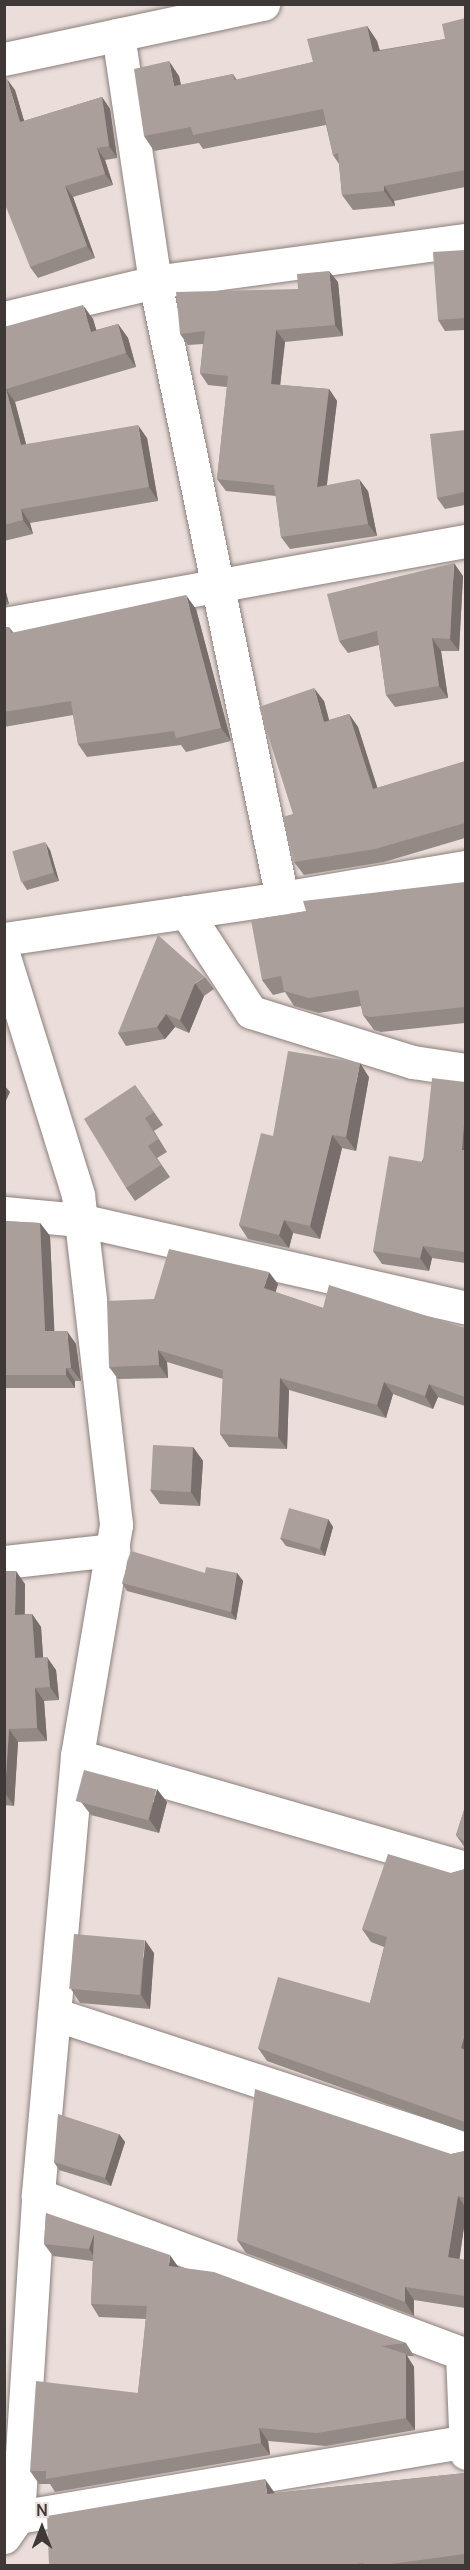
<!DOCTYPE html>
<style>
body{margin:0}
#map{position:relative;width:470px;height:2570px;overflow:hidden;background:#ebdeda;font-family:Manrope,sans-serif}
div>[style]{position:absolute}
.roads{filter:drop-shadow(0 0 2px #8a7f7b) drop-shadow(0 0 2px #8a7f7b)}
.minor>*{height:33px;margin:-16.5px;padding:0 16.5px;transform-origin:16.5px;border-radius:16.5px;background:#fff}
.wall>*{inset:0;background:#938985}
.shaded-wall>*{inset:0;background:#786f6c}
.building>*{inset:0;background:#ab9f9b;transform-origin:0 0}
span{translate:-50% -50%;white-space:nowrap;text-align:center;line-height:1.15;-webkit-text-stroke:6px #ebdeda;paint-order:stroke}
.frame{position:absolute;inset:0;border:6px solid #3e3937;pointer-events:none}
.north{position:absolute;left:12px;top:2498px;width:60px;height:60px;-webkit-text-stroke:4px #ebdeda;paint-order:stroke;rotate:0deg;font-size:16px;font-weight:700;line-height:24px;text-align:center;color:#3e3937}
.north::after{content:'';display:block;margin:auto;width:21px;height:27px;background:#3e3937;clip-path:polygon(50% 0,100% 100%,50% 72%,0 100%)}
</style>
<div id="map">
<div class="roads">
<div class="minor">
<i style="left:4px;top:59px;width:265px;rotate:-12deg"></i>
<i style="left:4px;top:318px;width:155px;rotate:-13.4deg"></i>
<i style="left:155px;top:282px;width:314px;rotate:-7.7deg"></i>
<i style="left:4px;top:624px;width:469px;rotate:-10.2deg"></i>
<i style="left:282px;top:898px;width:187px;rotate:-9.6deg"></i>
<i style="left:186px;top:912px;width:119px;rotate:57deg"></i>
<i style="left:251px;top:1012px;width:170px;rotate:17.2deg"></i>
<i style="left:413px;top:1062px;width:54px;rotate:8.6deg"></i>
<i style="left:4px;top:939px;width:281px;rotate:-8.4deg"></i>
<i style="left:282px;top:898px;width:629px;rotate:-101.65deg"></i>
<i style="left:155px;top:282px;width:250px;rotate:-98.5deg"></i>
<i style="left:4px;top:957px;width:249px;rotate:72.7deg"></i>
<i style="left:78px;top:1195px;width:332px;rotate:83.4deg"></i>
<i style="left:116px;top:1525px;width:234px;rotate:99.6deg"></i>
<i style="left:77px;top:1756px;width:441px;rotate:95.1deg"></i>
<i style="left:4px;top:1213px;width:76px;rotate:5.3deg"></i>
<i style="left:80px;top:1220px;width:396px;rotate:12.8deg"></i>
<i style="left:4px;top:1562px;width:110px;rotate:-6.3deg"></i>
<i style="left:77px;top:1756px;width:405px;rotate:16.1deg"></i>
<i style="left:54px;top:2014px;width:434px;rotate:18.1deg"></i>
<i style="left:462px;top:2353px;width:100px;rotate:87.7deg"></i>
<i style="left:18px;top:2517px;width:453px;rotate:-9.6deg"></i>
<i style="left:4px;top:2537px;width:24px;rotate:-55deg"></i>
<i style="left:18px;top:2517px;width:323px;rotate:-86.4deg"></i>
<i style="left:38px;top:2195px;width:457px;rotate:20.5deg"></i>
</div>
</div>
<div class="wall">
<i style="clip-path:polygon(465px 18px,465px 187px,394px 201px,395px 206px,353px 210px,342px 195px,339px 164px,333px 155px,326px 125px,203px 149px,199px 143px,154px 151px,144px 136px,179px 76px,181px 85px,233px 74px,237px 80px,313px 62px,367px 26px,377px 41px,380px 50px,445px 39px)"></i>
<i style="clip-path:polygon(15px 90px,24px 121px,102px 97px,110px 109px,117px 158px,105px 160px,113px 185px,73px 197px,95px 258px,38px 278px,30px 267px)"></i>
<i style="clip-path:polygon(465px 250px,465px 330px,445px 331px,438px 320px)"></i>
<i style="clip-path:polygon(338px 282px,343px 336px,285px 342px,280px 385px,329px 389px,337px 401px,327px 485px,368px 491px,377px 536px,290px 549px,281px 537px,276px 496px,226px 491px,217px 479px,227px 387px,208px 385px,200px 373px,203px 344px,188px 345px,180px 334px,298px 289px)"></i>
<i style="clip-path:polygon(93px 319px,96px 330px,118px 324px,128px 338px,136px 367px,15px 402px,26px 444px,147px 438px,158px 501px,30px 523px,33px 534px,4px 541px,4px 327px)"></i>
<i style="clip-path:polygon(465px 430px,465px 505px,445px 509px,437px 498px)"></i>
<i style="clip-path:polygon(463px 576px,459px 651px,441px 651px,448px 698px,395px 707px,386px 695px,379px 645px,348px 653px,339px 641px)"></i>
<i style="clip-path:polygon(4px 585px,9px 604px,4px 606px)"></i>
<i style="clip-path:polygon(196px 609px,231px 741px,186px 752px,181px 745px,87px 757px,78px 744px,73px 715px,4px 727px,4px 627px,9px 627px,14px 633px)"></i>
<i style="clip-path:polygon(324px 701px,329px 720px,349px 714px,358px 727px,377px 788px,465px 763px,465px 838px,384px 862px,304px 875px,294px 862px,293px 814px)"></i>
<i style="clip-path:polygon(50px 850px,59px 881px,27px 890px,22px 882px)"></i>
<i style="clip-path:polygon(465px 883px,465px 1023px,381px 1032px,374px 1030px,363px 1015px,361px 1006px,319px 1013px,294px 1006px,285px 992px,273px 995px,262px 980px,306px 911px)"></i>
<i style="clip-path:polygon(205px 977px,214px 989px,204px 996px,189px 1033px,175px 1027px,165px 1039px,126px 1046px,118px 1033px)"></i>
<i style="clip-path:polygon(369px 1077px,356px 1151px,342px 1148px,320px 1239px,293px 1233px,289px 1248px,248px 1239px,239px 1225px,273px 1136px)"></i>
<i style="clip-path:polygon(465px 1082px,465px 1263px,432px 1258px,429px 1271px,382px 1264px,373px 1251px)"></i>
<i style="clip-path:polygon(135px 1085px,163px 1125px,154px 1131px,167px 1152px,157px 1158px,170px 1177px,135px 1201px,126px 1188px)"></i>
<i style="clip-path:polygon(4px 1221px,40px 1223px,50px 1236px,54px 1331px,76px 1344px,81px 1381px,75px 1381px,75px 1388px,4px 1388px)"></i>
<i style="clip-path:polygon(278px 1284px,275px 1292px,323px 1308px,465px 1328px,465px 1406px,438px 1397px,433px 1409px,393px 1394px,386px 1418px,289px 1390px,287px 1449px,229px 1447px,220px 1434px,223px 1379px,167px 1362px,168px 1378px,118px 1379px,109px 1367px,154px 1299px)"></i>
<i style="clip-path:polygon(193px 1447px,203px 1461px,200px 1506px,160px 1504px,150px 1490px)"></i>
<i style="clip-path:polygon(328px 1519px,333px 1527px,325px 1556px,286px 1546px,280px 1538px)"></i>
<i style="clip-path:polygon(4px 1571px,25px 1584px,25px 1614px,32px 1614px,41px 1627px,43px 1657px,56px 1670px,59px 1700px,44px 1701px,47px 1741px,18px 1742px,14px 1806px,4px 1805px)"></i>
<i style="clip-path:polygon(205px 1573px,237px 1573px,243px 1581px,236px 1620px,127px 1591px,122px 1583px)"></i>
<i style="clip-path:polygon(81px 1802px,167px 1802px,159px 1833px,91px 1815px)"></i>
<i style="clip-path:polygon(465px 1807px,465px 1848px,456px 1835px)"></i>
<i style="clip-path:polygon(465px 1869px,465px 2132px,267px 2061px,258px 2048px,370px 2003px,384px 1947px,371px 1942px,362px 1929px,451px 1873px)"></i>
<i style="clip-path:polygon(154px 1953px,150px 2009px,80px 2003px,71px 1989px)"></i>
<i style="clip-path:polygon(119px 2134px,125px 2142px,111px 2186px,59px 2170px,54px 2162px)"></i>
<i style="clip-path:polygon(465px 2151px,465px 2220px,459px 2259px,465px 2260px,465px 2308px,414px 2300px,414px 2316px,246px 2253px,237px 2240px,451px 2154px)"></i>
<i style="clip-path:polygon(46px 2213px,178px 2267px,406px 2343px,414px 2356px,407px 2356px,414px 2367px,415px 2430px,326px 2446px,268px 2441px,270px 2455px,55px 2492px,50px 2484px,39px 2484px,30px 2471px,138px 2393px,146px 2319px,99px 2317px,91px 2304px,93px 2261px,53px 2256px,44px 2244px)"></i>
<i style="clip-path:polygon(465px 2473px,465px 2565px,49px 2565px,274px 2492px,275px 2493px)"></i>
</div>
<div class="shaded-wall">
<i style="clip-path:polygon(367px 26px,377px 41px,383px 66px,373px 52px)"></i>
<i style="clip-path:polygon(169px 61px,179px 76px,184px 101px,174px 86px)"></i>
<i style="clip-path:polygon(7px 79px,15px 90px,28px 134px,20px 122px)"></i>
<i style="clip-path:polygon(102px 97px,110px 109px,117px 158px,109px 146px)"></i>
<i style="clip-path:polygon(97px 148px,105px 160px,113px 185px,105px 174px)"></i>
<i style="clip-path:polygon(65px 186px,73px 197px,95px 258px,87px 246px)"></i>
<i style="clip-path:polygon(384px 186px,394px 201px,395px 206px,384px 191px)"></i>
<i style="clip-path:polygon(329px 271px,338px 282px,343px 336px,335px 325px)"></i>
<i style="clip-path:polygon(83px 305px,93px 319px,101px 345px,91px 332px)"></i>
<i style="clip-path:polygon(118px 324px,128px 338px,136px 367px,126px 353px)"></i>
<i style="clip-path:polygon(276px 330px,285px 342px,279px 395px,271px 384px)"></i>
<i style="clip-path:polygon(6px 389px,15px 402px,30px 459px,21px 445px)"></i>
<i style="clip-path:polygon(329px 389px,337px 401px,325px 498px,317px 487px)"></i>
<i style="clip-path:polygon(138px 425px,147px 438px,158px 501px,149px 487px)"></i>
<i style="clip-path:polygon(359px 479px,368px 491px,377px 536px,368px 524px)"></i>
<i style="clip-path:polygon(21px 509px,30px 523px,33px 534px,23px 520px)"></i>
<i style="clip-path:polygon(454px 563px,463px 576px,459px 651px,450px 639px)"></i>
<i style="clip-path:polygon(4px 585px,9px 604px,4px 597px)"></i>
<i style="clip-path:polygon(186px 595px,196px 609px,231px 741px,221px 728px)"></i>
<i style="clip-path:polygon(432px 638px,441px 651px,448px 698px,439px 686px)"></i>
<i style="clip-path:polygon(314px 688px,324px 701px,333px 735px,324px 722px)"></i>
<i style="clip-path:polygon(349px 714px,358px 727px,382px 802px,373px 789px)"></i>
<i style="clip-path:polygon(45px 842px,50px 850px,59px 881px,54px 873px)"></i>
<i style="clip-path:polygon(195px 983px,204px 996px,189px 1033px,180px 1020px)"></i>
<i style="clip-path:polygon(166px 1014px,175px 1027px,165px 1039px,157px 1027px)"></i>
<i style="clip-path:polygon(360px 1063px,369px 1077px,356px 1151px,346px 1137px)"></i>
<i style="clip-path:polygon(4px 1085px,10px 1092px,4px 1105px)"></i>
<i style="clip-path:polygon(465px 1111px,465px 1155px,462px 1150px)"></i>
<i style="clip-path:polygon(332px 1135px,342px 1148px,320px 1239px,310px 1226px)"></i>
<i style="clip-path:polygon(284px 1220px,293px 1233px,289px 1248px,279px 1235px)"></i>
<i style="clip-path:polygon(40px 1223px,50px 1236px,55px 1344px,45px 1331px)"></i>
<i style="clip-path:polygon(423px 1246px,432px 1258px,429px 1271px,420px 1258px)"></i>
<i style="clip-path:polygon(269px 1272px,278px 1284px,273px 1301px,264px 1288px)"></i>
<i style="clip-path:polygon(67px 1331px,76px 1344px,81px 1381px,71px 1368px)"></i>
<i style="clip-path:polygon(158px 1350px,167px 1362px,168px 1378px,159px 1365px)"></i>
<i style="clip-path:polygon(66px 1368px,75px 1381px,75px 1388px,66px 1375px)"></i>
<i style="clip-path:polygon(280px 1378px,289px 1390px,287px 1449px,278px 1437px)"></i>
<i style="clip-path:polygon(384px 1382px,393px 1394px,386px 1418px,377px 1405px)"></i>
<i style="clip-path:polygon(429px 1384px,438px 1397px,433px 1409px,425px 1396px)"></i>
<i style="clip-path:polygon(193px 1447px,203px 1461px,200px 1506px,191px 1492px)"></i>
<i style="clip-path:polygon(328px 1519px,333px 1527px,325px 1556px,320px 1548px)"></i>
<i style="clip-path:polygon(16px 1571px,25px 1584px,24px 1628px,15px 1615px)"></i>
<i style="clip-path:polygon(237px 1573px,243px 1581px,236px 1620px,231px 1612px)"></i>
<i style="clip-path:polygon(32px 1614px,41px 1627px,44px 1671px,35px 1658px)"></i>
<i style="clip-path:polygon(47px 1657px,56px 1670px,59px 1700px,50px 1687px)"></i>
<i style="clip-path:polygon(35px 1688px,44px 1701px,47px 1741px,37px 1728px)"></i>
<i style="clip-path:polygon(9px 1729px,18px 1742px,14px 1806px,5px 1793px)"></i>
<i style="clip-path:polygon(157px 1789px,167px 1802px,159px 1833px,149px 1819px)"></i>
<i style="clip-path:polygon(145px 1940px,154px 1953px,150px 2009px,141px 1995px)"></i>
<i style="clip-path:polygon(465px 2034px,465px 2055px,461px 2048px)"></i>
<i style="clip-path:polygon(119px 2134px,125px 2142px,111px 2186px,105px 2178px)"></i>
<i style="clip-path:polygon(458px 2196px,465px 2207px,465px 2220px,458px 2270px,448px 2257px)"></i>
<i style="clip-path:polygon(94px 2234px,98px 2262px,89px 2249px)"></i>
<i style="clip-path:polygon(170px 2255px,179px 2268px,169px 2266px)"></i>
<i style="clip-path:polygon(405px 2287px,414px 2300px,414px 2316px,405px 2302px)"></i>
<i style="clip-path:polygon(406px 2354px,414px 2367px,415px 2430px,406px 2418px)"></i>
<i style="clip-path:polygon(259px 2428px,268px 2441px,270px 2455px,261px 2443px)"></i>
<i style="clip-path:polygon(265px 2479px,274px 2492px,276px 2507px,267px 2494px)"></i>
</div>
<div class="building">
<i style="clip-path:polygon(465px 18px,465px 170px,384px 186px,384px 191px,342px 195px,338px 153px,333px 155px,323px 109px,193px 135px,191px 127px,144px 136px,134px 69px,169px 61px,174px 86px,233px 74px,234px 80px,313px 62px,307px 39px,367px 26px,373px 52px,445px 39px,442px 24px)"></i>
<i style="clip-path:polygon(4px 79px,7px 79px,20px 122px,102px 97px,109px 146px,97px 148px,105px 174px,65px 186px,87px 246px,30px 267px,4px 202px)"></i>
<i style="clip-path:polygon(465px 250px,465px 318px,438px 320px,433px 252px)"></i>
<i style="clip-path:polygon(329px 271px,335px 325px,276px 330px,271px 384px,329px 389px,317px 487px,359px 479px,368px 524px,281px 537px,274px 485px,217px 479px,228px 376px,200px 373px,205px 331px,180px 334px,176px 292px,298px 289px,297px 274px)"></i>
<i style="clip-path:polygon(83px 305px,91px 332px,118px 324px,126px 353px,6px 389px,21px 445px,138px 425px,149px 487px,21px 509px,23px 520px,4px 525px,4px 327px)"></i>
<i style="clip-path:polygon(465px 430px,465px 492px,437px 498px,430px 434px)"></i>
<i style="clip-path:polygon(454px 563px,450px 639px,432px 638px,439px 686px,386px 695px,377px 631px,339px 641px,327px 594px)"></i>
<i style="clip-path:polygon(186px 595px,221px 728px,176px 738px,174px 731px,78px 744px,71px 701px,4px 712px,4px 627px,9px 627px,11px 633px)"></i>
<i style="clip-path:polygon(314px 688px,324px 722px,349px 714px,373px 789px,465px 761px,465px 823px,375px 849px,294px 862px,283px 817px,293px 814px,259px 707px)"></i>
<i style="left:45px;top:842px;width:32px;height:34px;rotate:74deg"></i>
<i style="clip-path:polygon(465px 882px,465px 1007px,370px 1017px,363px 1015px,358px 990px,309px 998px,284px 991px,281px 976px,262px 980px,251px 920px,306px 911px,303px 901px)"></i>
<i style="clip-path:polygon(158px 935px,205px 977px,195px 983px,180px 1020px,166px 1014px,157px 1027px,118px 1033px)"></i>
<i style="clip-path:polygon(288px 1051px,360px 1063px,346px 1137px,332px 1135px,310px 1226px,284px 1220px,279px 1235px,239px 1225px,261px 1133px,273px 1136px)"></i>
<i style="clip-path:polygon(432px 1078px,465px 1082px,465px 1111px,462px 1150px,465px 1150px,465px 1252px,423px 1246px,420px 1258px,373px 1251px,389px 1156px,423px 1162px)"></i>
<i style="clip-path:polygon(135px 1085px,154px 1112px,145px 1118px,158px 1139px,148px 1146px,161px 1165px,126px 1188px,84px 1119px)"></i>
<i style="clip-path:polygon(4px 1221px,40px 1223px,45px 1331px,67px 1331px,71px 1368px,66px 1368px,66px 1375px,4px 1375px)"></i>
<i style="clip-path:polygon(169px 1249px,269px 1272px,264px 1288px,323px 1308px,329px 1285px,465px 1328px,465px 1397px,429px 1384px,425px 1396px,384px 1382px,377px 1405px,280px 1378px,278px 1437px,220px 1434px,223px 1370px,158px 1350px,159px 1365px,109px 1367px,107px 1301px,154px 1299px)"></i>
<i style="left:153px;top:1445px;width:40px;height:45px;rotate:3deg"></i>
<i style="left:289px;top:1508px;width:41px;height:31px;rotate:16deg"></i>
<i style="clip-path:polygon(131px 1551px,205px 1573px,206px 1567px,237px 1573px,231px 1612px,122px 1583px)"></i>
<i style="clip-path:polygon(4px 1571px,16px 1571px,15px 1615px,32px 1614px,35px 1658px,47px 1657px,50px 1687px,35px 1688px,37px 1728px,9px 1729px,5px 1793px)"></i>
<i style="left:84px;top:1770px;width:75px;height:32px;rotate:15deg"></i>
<i style="clip-path:polygon(465px 1807px,465px 1842px,456px 1835px)"></i>
<i style="clip-path:polygon(388px 1854px,451px 1873px,465px 1869px,465px 2034px,461px 2048px,465px 2050px,465px 2122px,258px 2048px,278px 1977px,370px 2003px,387px 1937px,362px 1929px)"></i>
<i style="left:74px;top:1934px;width:71px;height:55px;rotate:5deg"></i>
<i style="clip-path:polygon(255px 2089px,451px 2154px,465px 2151px,465px 2198px,458px 2196px,448px 2257px,465px 2260px,465px 2296px,405px 2287px,405px 2302px,237px 2240px)"></i>
<i style="clip-path:polygon(58px 2114px,119px 2134px,105px 2178px,54px 2162px)"></i>
<i style="clip-path:polygon(46px 2213px,170px 2255px,169px 2266px,214px 2272px,406px 2343px,381px 2346px,406px 2354px,406px 2418px,317px 2433px,259px 2428px,261px 2443px,46px 2479px,46px 2471px,30px 2471px,36px 2381px,138px 2393px,147px 2306px,91px 2304px,94px 2234px,89px 2249px,44px 2244px)"></i>
<i style="clip-path:polygon(465px 2473px,465px 2554px,383px 2565px,364px 2565px,363px 2563px,350px 2565px,49px 2565px,47px 2516px,265px 2479px,267px 2494px)"></i>
</div>
<div class="frame"></div>
<div class="north">N</div>
</div>
